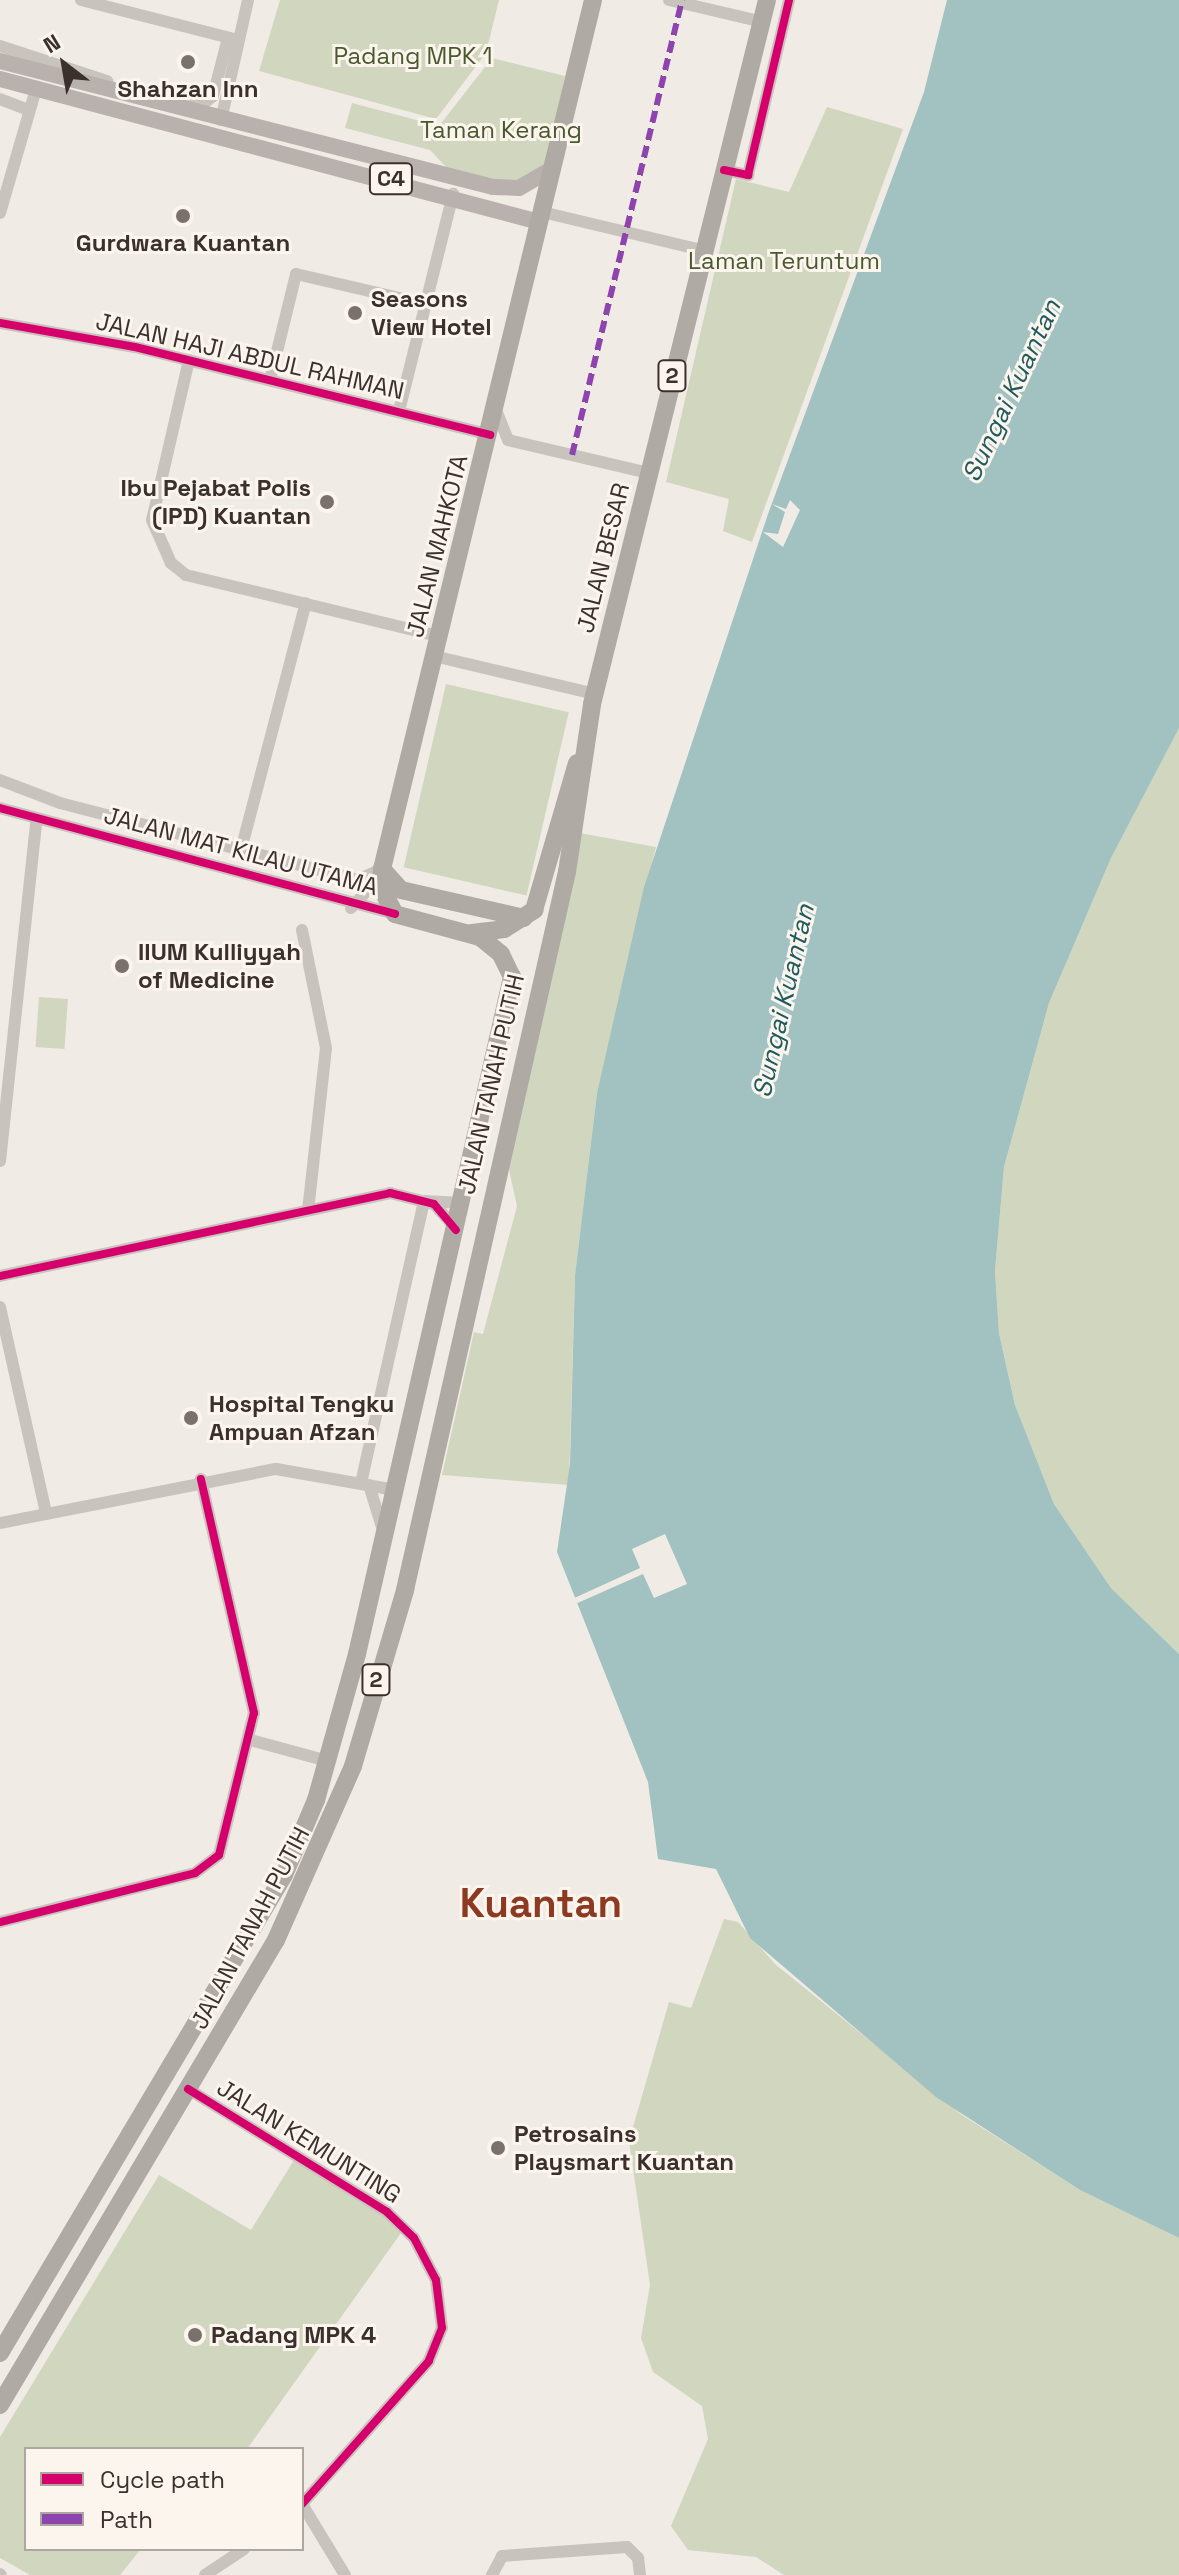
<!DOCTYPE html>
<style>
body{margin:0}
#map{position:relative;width:1179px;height:2575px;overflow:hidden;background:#f0ebe5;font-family:"Space Grotesk",sans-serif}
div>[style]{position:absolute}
.green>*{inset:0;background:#d1d6bf;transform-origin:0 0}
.water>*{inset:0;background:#a1c2c1}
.pier>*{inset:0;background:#f0ebe5}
.minor>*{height:12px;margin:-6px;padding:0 6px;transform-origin:6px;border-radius:6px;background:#c9c3be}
.major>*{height:16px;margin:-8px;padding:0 8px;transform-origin:8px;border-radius:8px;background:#b8b1ad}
.highway>*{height:18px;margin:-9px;padding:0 9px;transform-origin:9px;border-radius:9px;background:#afaaa4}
.quiet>*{height:6px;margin-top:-3px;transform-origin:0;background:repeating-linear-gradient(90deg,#8e44ad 0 12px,transparent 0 18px)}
.cycleway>*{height:8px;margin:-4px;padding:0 4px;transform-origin:4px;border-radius:4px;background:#d6006c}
.dots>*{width:22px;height:22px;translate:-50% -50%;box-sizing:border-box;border:4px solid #fbf5ee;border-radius:50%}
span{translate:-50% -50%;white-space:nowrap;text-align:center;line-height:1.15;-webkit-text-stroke:6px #fbf5ee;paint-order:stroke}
.shield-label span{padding:2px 6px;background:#fbf5ee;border:2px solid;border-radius:6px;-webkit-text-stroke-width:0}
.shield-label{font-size:22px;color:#3b302b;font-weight:700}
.park-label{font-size:24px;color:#4a5a2e}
.poi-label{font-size:24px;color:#3b302b;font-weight:700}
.left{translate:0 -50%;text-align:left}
.right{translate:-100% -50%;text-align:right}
.street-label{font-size:24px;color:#3b302b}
.water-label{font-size:26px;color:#1f5a5e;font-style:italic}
.town-label{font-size:40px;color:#8c3b22;font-weight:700}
.legend{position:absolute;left:24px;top:2447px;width:280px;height:104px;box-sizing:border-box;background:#fbf5ee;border:2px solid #aea6a0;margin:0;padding:10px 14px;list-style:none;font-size:24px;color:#3b302b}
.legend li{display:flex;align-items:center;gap:16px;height:40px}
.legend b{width:40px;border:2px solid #aea6a0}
.north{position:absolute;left:24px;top:24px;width:80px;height:80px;-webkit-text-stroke:6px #fbf5ee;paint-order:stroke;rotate:329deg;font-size:22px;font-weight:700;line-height:32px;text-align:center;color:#3b302b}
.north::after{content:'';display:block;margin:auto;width:28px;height:36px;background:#3b302b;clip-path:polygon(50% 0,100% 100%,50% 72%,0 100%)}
</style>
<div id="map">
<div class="green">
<i style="clip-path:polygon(280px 0,499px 0,486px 53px,436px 119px,259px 71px)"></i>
<i style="clip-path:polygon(492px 58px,565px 76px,547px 166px,513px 185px,447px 168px,430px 150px,345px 128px,352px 103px,439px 126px)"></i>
<i style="clip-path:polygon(827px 107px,903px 129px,752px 542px,723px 531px,729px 499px,666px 482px,736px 179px,789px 192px)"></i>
<i style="left:446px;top:684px;width:126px;height:188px;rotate:13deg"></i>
<i style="clip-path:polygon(1179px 727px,1179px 1654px,1111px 1588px,1054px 1504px,1015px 1405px,999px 1333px,995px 1271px,1004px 1167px,1049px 1003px,1111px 858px)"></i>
<i style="clip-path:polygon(580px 833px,656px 847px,597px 1093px,575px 1275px,569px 1485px,442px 1475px,474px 1332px,483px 1334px,517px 1206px,506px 1156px)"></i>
<i style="left:39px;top:997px;width:29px;height:50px;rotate:4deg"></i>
<i style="clip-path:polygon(724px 1919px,738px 1922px,775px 1964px,962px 2115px,1080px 2190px,1179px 2238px,1179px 2575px,784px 2575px,756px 2557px,688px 2550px,671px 2526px,708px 2439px,702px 2406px,653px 2372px,641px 2338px,650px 2285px,629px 2141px,669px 2002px,691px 2008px)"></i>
<i style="clip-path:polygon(294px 2160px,372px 2206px,401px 2233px,247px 2449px,26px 2449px,26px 2549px,141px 2549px,120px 2575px,30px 2575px,0 2558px,0 2437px,159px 2175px,251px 2230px)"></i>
</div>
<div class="water">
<i style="clip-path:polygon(947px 0,1179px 0,1179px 728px,1111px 858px,1049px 1003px,1004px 1167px,995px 1271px,999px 1333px,1015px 1405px,1054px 1504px,1111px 1588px,1179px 1654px,1179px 2238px,1080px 2190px,936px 2097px,750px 1938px,716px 1869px,658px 1859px,648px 1782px,557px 1552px,570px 1464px,575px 1275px,597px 1093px,644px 887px,768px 514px,924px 92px)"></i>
</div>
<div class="pier">
<i style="clip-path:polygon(790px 500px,800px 510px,783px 547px,763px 532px,778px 534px,785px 512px,772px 504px,786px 509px)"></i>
<i style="clip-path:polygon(665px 1534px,687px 1584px,654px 1598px,643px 1574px,573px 1605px,570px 1600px,640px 1568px,632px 1549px)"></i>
</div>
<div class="minor">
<i style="left:81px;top:0;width:162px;rotate:14.3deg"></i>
<i style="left:669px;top:0;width:97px;rotate:13.2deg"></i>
<i style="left:0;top:46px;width:113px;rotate:18.1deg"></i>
<i style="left:0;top:99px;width:31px;rotate:21deg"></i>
<i style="left:179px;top:99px;width:25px;rotate:9deg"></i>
<i style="left:204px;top:103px;width:11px;rotate:-38deg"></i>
<i style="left:213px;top:96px;width:60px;rotate:-75.5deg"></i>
<i style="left:221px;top:120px;width:123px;rotate:-77.3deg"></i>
<i style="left:724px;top:170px;width:25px;rotate:12deg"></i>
<i style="left:748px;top:175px;width:180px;rotate:-76.8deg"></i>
<i style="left:542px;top:212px;width:163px;rotate:13.4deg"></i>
<i style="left:0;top:213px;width:129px;rotate:-73.8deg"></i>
<i style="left:0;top:323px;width:137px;rotate:10.1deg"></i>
<i style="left:135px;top:347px;width:366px;rotate:13.9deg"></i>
<i style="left:189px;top:360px;width:164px;rotate:103deg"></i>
<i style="left:152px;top:520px;width:47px;rotate:66.2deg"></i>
<i style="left:171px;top:563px;width:19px;rotate:39deg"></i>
<i style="left:186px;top:575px;width:259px;rotate:13.6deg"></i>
<i style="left:270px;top:380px;width:109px;rotate:-76.2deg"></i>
<i style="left:296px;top:274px;width:132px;rotate:13.1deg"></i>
<i style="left:496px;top:410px;width:32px;rotate:68deg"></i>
<i style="left:508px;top:440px;width:145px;rotate:13.2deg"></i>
<i style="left:399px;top:411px;width:224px;rotate:-76deg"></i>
<i style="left:434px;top:656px;width:165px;rotate:13.3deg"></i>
<i style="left:0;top:780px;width:64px;rotate:21deg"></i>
<i style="left:60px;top:803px;width:308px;rotate:14.5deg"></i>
<i style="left:358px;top:880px;width:26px;rotate:-25deg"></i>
<i style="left:0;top:808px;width:409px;rotate:15deg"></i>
<i style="left:241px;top:850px;width:255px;rotate:-75.3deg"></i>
<i style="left:351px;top:908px;width:18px;rotate:-47deg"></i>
<i style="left:363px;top:895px;width:16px;rotate:-108deg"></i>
<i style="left:302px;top:930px;width:120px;rotate:78.5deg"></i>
<i style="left:326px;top:1048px;width:163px;rotate:96.3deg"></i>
<i style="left:0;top:1161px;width:341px;rotate:-83.9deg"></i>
<i style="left:424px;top:1201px;width:39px;rotate:3deg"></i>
<i style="left:0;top:1276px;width:399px;rotate:-12deg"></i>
<i style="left:390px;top:1193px;width:45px;rotate:14deg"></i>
<i style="left:434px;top:1204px;width:31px;rotate:48deg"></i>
<i style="left:0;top:1307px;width:211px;rotate:77.4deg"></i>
<i style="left:361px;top:1483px;width:289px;rotate:-77.4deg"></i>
<i style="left:369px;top:1485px;width:44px;rotate:72.8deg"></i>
<i style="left:0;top:1523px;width:281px;rotate:-11.1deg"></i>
<i style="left:276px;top:1469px;width:121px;rotate:10deg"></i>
<i style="left:250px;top:1740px;width:81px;rotate:15.1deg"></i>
<i style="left:0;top:1922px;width:201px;rotate:-14.1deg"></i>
<i style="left:195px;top:1873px;width:30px;rotate:-37deg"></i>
<i style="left:219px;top:1855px;width:146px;rotate:-76.2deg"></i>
<i style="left:254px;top:1713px;width:240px;rotate:-102.8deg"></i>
<i style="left:188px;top:2089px;width:234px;rotate:31.7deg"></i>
<i style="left:387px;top:2212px;width:37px;rotate:44deg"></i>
<i style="left:414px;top:2238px;width:47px;rotate:62.4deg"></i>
<i style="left:436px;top:2280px;width:48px;rotate:82.9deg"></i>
<i style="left:442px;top:2328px;width:35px;rotate:112deg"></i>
<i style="left:429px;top:2361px;width:191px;rotate:131.6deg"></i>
<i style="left:302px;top:2504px;width:83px;rotate:58.8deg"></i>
<i style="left:0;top:2574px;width:1px;rotate:45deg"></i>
<i style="left:205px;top:2575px;width:47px;rotate:-33.7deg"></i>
<i style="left:492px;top:2575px;width:21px;rotate:-62deg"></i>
<i style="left:502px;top:2556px;width:125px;rotate:-4.1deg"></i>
<i style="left:627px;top:2547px;width:16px;rotate:45deg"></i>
<i style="left:638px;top:2558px;width:17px;rotate:83deg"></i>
</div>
<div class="major">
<i style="left:0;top:61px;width:509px;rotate:14.34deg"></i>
<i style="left:493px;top:187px;width:26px;rotate:2deg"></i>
<i style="left:519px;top:188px;width:39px;rotate:-30deg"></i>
<i style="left:0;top:79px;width:558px;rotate:14.86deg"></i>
</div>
<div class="highway">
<i style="left:382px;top:869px;width:28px;rotate:48deg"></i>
<i style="left:401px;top:890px;width:126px;rotate:12.8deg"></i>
<i style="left:472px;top:933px;width:32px;rotate:-7deg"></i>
<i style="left:504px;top:929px;width:36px;rotate:-32deg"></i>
<i style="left:534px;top:910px;width:153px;rotate:-73.7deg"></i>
<i style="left:0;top:2353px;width:556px;rotate:-59.28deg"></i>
<i style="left:284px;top:1875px;width:82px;rotate:-66.9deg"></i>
<i style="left:316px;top:1800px;width:152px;rotate:-74.3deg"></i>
<i style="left:357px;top:1654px;width:695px;rotate:-77.1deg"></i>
<i style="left:512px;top:977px;width:25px;rotate:-116deg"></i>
<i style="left:501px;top:954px;width:27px;rotate:-141deg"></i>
<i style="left:480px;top:937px;width:88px;rotate:-164.9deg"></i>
<i style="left:395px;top:914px;width:30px;rotate:-118deg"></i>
<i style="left:381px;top:888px;width:19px;rotate:-87deg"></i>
<i style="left:382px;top:869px;width:894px;rotate:-76.35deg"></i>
<i style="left:0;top:2405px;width:541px;rotate:-59.31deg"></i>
<i style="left:276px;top:1940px;width:190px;rotate:-66.1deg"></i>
<i style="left:353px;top:1766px;width:184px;rotate:-73.5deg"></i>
<i style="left:405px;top:1590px;width:736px;rotate:-77.29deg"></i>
<i style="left:567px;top:872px;width:170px;rotate:-81.5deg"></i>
<i style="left:592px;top:704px;width:725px;rotate:-76.04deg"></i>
</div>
<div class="quiet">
<i style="left:572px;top:455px;width:468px;rotate:-76.4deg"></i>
</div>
<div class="cycleway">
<i style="left:724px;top:170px;width:25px;rotate:12deg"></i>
<i style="left:748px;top:175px;width:180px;rotate:-76.8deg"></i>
<i style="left:0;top:323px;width:137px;rotate:10.1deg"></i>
<i style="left:135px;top:347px;width:366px;rotate:13.9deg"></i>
<i style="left:0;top:808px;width:409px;rotate:15deg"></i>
<i style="left:0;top:1276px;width:399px;rotate:-12deg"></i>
<i style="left:390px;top:1193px;width:45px;rotate:14deg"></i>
<i style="left:434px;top:1204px;width:34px;rotate:50deg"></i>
<i style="left:0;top:1922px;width:201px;rotate:-14.1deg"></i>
<i style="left:195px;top:1873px;width:30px;rotate:-37deg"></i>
<i style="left:219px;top:1855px;width:146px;rotate:-76.2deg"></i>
<i style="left:254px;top:1713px;width:240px;rotate:-102.8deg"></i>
<i style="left:188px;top:2089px;width:234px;rotate:31.7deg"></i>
<i style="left:387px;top:2212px;width:37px;rotate:44deg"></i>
<i style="left:414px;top:2238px;width:47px;rotate:62.4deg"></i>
<i style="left:436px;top:2280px;width:48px;rotate:82.9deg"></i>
<i style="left:442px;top:2328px;width:35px;rotate:112deg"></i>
<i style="left:429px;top:2361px;width:191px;rotate:131.6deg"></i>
</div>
<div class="dots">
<i style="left:188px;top:62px;background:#7a716c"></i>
<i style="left:183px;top:216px;background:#7a716c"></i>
<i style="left:355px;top:313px;background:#7a716c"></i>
<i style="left:327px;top:502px;background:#7a716c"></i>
<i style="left:122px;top:966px;background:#7a716c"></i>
<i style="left:191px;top:1418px;background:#7a716c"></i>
<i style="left:498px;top:2148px;background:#7a716c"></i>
<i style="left:195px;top:2335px;background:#7a716c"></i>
</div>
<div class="shield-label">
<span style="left:391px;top:179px">C4</span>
<span style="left:672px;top:376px">2</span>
<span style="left:376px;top:1680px">2</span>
</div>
<div class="park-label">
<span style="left:413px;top:56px">Padang MPK 1</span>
<span style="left:501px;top:130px">Taman Kerang</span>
<span style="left:784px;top:261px">Laman Teruntum</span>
</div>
<div class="poi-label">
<span style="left:188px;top:89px">Shahzan Inn</span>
<span style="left:183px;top:243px">Gurdwara Kuantan</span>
<span class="left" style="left:371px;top:313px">Seasons<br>View Hotel</span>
<span class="right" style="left:311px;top:502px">Ibu Pejabat Polis<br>(IPD) Kuantan</span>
<span class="left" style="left:138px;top:966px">IIUM Kulliyyah<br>of Medicine</span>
<span class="left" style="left:209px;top:1418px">Hospital Tengku<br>Ampuan Afzan</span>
<span class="left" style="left:514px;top:2148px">Petrosains<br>Playsmart Kuantan</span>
<span class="left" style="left:211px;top:2335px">Padang MPK 4</span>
</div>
<div class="street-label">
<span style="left:250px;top:356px;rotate:13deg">JALAN HAJI ABDUL RAHMAN</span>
<span style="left:437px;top:546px;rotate:-76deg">JALAN MAHKOTA</span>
<span style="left:603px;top:558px;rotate:-76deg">JALAN BESAR</span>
<span style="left:241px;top:851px;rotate:15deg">JALAN MAT KILAU UTAMA</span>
<span style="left:491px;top:1084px;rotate:-77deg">JALAN TANAH PUTIH</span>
<span style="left:250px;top:1928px;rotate:-62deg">JALAN TANAH PUTIH</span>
<span style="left:309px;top:2141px;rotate:32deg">JALAN KEMUNTING</span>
</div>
<div class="water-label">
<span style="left:1012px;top:391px;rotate:-65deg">Sungai Kuantan</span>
<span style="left:784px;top:1001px;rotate:-77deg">Sungai Kuantan</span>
</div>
<div class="town-label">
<span style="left:541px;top:1904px">Kuantan</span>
</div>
<ul class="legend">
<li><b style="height:10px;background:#d6006c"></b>Cycle path</li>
<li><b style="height:10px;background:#8e44ad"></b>Path</li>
</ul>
<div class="north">N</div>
</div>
